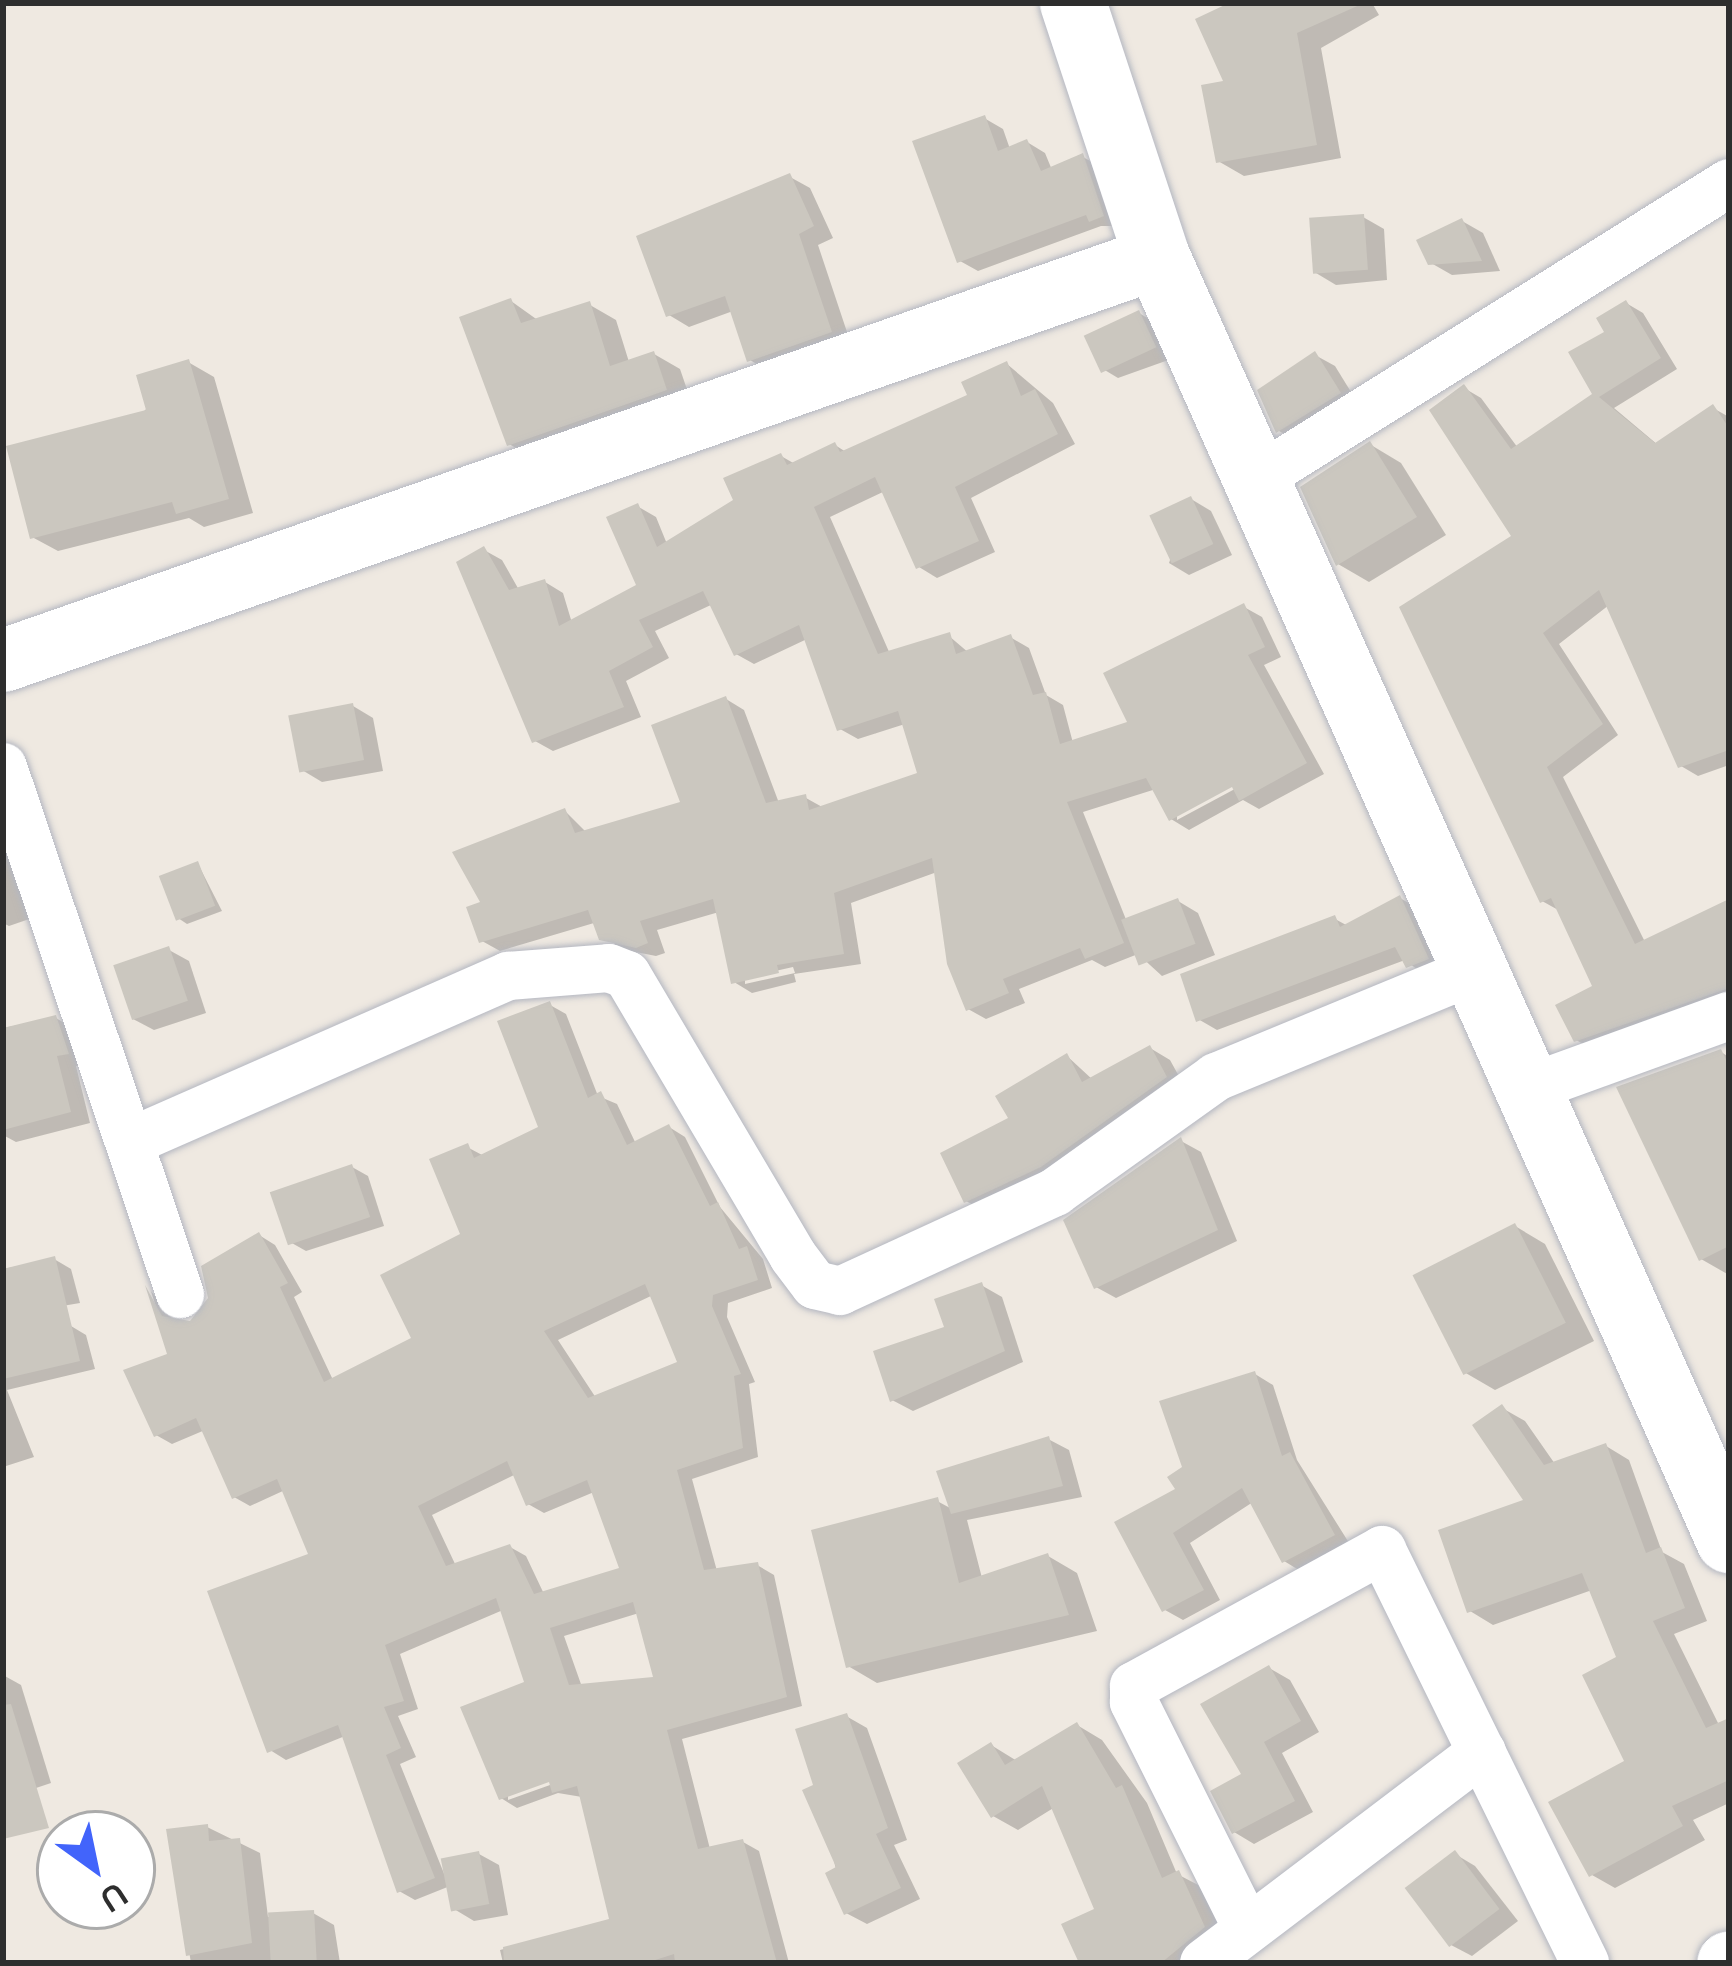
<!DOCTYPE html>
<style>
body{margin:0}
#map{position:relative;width:1732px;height:1966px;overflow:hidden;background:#efe9e1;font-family:Mulish,sans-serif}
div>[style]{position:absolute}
.shadow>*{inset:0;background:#0003}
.building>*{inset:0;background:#cbc7bf;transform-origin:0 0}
.roads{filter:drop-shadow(0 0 3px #b4b7c1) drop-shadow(0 0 3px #b4b7c1)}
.minor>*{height:48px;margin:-24px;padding:0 24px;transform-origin:24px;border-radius:24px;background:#fff}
.tertiary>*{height:63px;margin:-31.5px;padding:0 31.5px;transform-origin:31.5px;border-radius:31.5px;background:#fff}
.secondary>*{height:66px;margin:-33px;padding:0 33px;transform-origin:33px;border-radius:33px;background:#fff}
span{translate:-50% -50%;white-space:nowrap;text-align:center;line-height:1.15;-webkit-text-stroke:10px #fff;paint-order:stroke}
.frame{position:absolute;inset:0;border:6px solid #2e2e2e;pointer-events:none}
.north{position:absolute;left:36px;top:1810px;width:120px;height:120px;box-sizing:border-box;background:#fff;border:3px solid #ababab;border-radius:50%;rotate:147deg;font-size:33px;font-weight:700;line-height:48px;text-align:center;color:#2e2e2e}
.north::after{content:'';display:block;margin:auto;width:42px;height:54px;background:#4264fb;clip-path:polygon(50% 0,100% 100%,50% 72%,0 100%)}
</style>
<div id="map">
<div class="shadow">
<i style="clip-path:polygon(1286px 3px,1372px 3px,1379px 15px,1321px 48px,1341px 158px,1244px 176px,1218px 161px,1227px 83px)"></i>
<i style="clip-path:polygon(984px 118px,1003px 129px,1010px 149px,1027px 142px,1045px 153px,1052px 170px,1083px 157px,1101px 167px,1121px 226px,1101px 226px,978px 271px,960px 261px)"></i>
<i style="clip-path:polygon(790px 177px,810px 188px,833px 238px,818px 245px,851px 344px,770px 372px,750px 360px,733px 311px,689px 327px,669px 315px)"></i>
<i style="clip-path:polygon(1363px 217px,1384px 229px,1387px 280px,1336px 285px,1316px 273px)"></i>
<i style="clip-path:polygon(1462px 221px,1483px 233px,1500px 271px,1452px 275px,1431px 263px)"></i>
<i style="clip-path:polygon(511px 301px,539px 321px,590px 305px,616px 320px,629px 362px,654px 354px,680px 369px,692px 404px,535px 459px,509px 444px)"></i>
<i style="clip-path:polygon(1626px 303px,1643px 313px,1677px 369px,1614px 408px,1658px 445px,1713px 408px,1729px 417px,1729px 658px,1609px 605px,1559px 644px,1618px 735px,1563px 777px,1645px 942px,1729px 907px,1729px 1004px,1594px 1050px,1576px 1040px,1596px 987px,1560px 911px,1542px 901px,1515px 537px,1464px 388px,1481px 398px,1518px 448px,1596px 395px,1609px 333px)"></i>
<i style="clip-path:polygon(1139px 313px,1159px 325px,1174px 358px,1118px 378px,1098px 366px)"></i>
<i style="clip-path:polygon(1315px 355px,1335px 366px,1359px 405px,1299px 442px,1279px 431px)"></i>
<i style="clip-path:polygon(188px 362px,214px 377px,253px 513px,204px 527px,189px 518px,58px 551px,32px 537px)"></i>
<i style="clip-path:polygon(evenodd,1007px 364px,1053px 403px,1075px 444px,971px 498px,995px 552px,937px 578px,919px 567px,885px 491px,830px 517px,890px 654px,949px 636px,969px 653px,1010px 637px,1029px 648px,1046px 695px,1063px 705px,1073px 743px,1131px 724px,1244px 607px,1262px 617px,1281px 657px,1264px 665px,1324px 774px,1259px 809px,1243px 800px,1189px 830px,1171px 819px,1156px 789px,1083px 812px,1127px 922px,1178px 901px,1198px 913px,1215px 955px,1162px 976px,1138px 954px,1105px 967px,1092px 960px,1019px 989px,1025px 1003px,986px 1019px,968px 1009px,937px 872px,851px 903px,861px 964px,794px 974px,796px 982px,752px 993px,734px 982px,719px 912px,657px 930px,665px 953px,656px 956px,620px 949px,594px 923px,500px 951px,482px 941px,484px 903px,565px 811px,587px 833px,684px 804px,726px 699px,744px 710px,779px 803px,806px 798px,824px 808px,921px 775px,905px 724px,858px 739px,840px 729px,807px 639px,754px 664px,736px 654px,713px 604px,655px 631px,669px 658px,626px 681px,641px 717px,553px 751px,535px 741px,484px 550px,502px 560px,519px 590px,545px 582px,563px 593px,572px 623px,639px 587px,637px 506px,656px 517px,667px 544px,737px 501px,781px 456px,795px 464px,835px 445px,846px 452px,971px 396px,1007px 364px,1243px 778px,1246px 783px,1177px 820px,1177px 814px,1243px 778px,1007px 364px,793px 967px,795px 973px,745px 984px,745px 978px,793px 967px)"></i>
<i style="clip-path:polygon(1371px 445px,1401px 463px,1446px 535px,1369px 582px,1338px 564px)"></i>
<i style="clip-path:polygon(1191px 499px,1211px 511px,1232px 555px,1189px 575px,1169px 563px)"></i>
<i style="clip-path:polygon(1729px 684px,1729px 765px,1698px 776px,1681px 766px)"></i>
<i style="clip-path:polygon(353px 706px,373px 718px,383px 771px,322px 782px,302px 770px)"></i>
<i style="clip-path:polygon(3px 812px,38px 916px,9px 926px,3px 923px)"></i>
<i style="clip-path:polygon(198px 864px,222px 911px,187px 924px,178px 918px)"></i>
<i style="clip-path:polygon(1400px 898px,1419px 909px,1446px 969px,1427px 977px,1405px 960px,1217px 1030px,1198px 1019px,1335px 919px,1348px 926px)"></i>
<i style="clip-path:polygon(169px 950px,189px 961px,206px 1013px,154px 1030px,133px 1019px)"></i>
<i style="clip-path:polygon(evenodd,550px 1005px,566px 1014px,598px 1096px,617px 1104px,636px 1144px,669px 1127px,685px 1137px,720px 1207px,763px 1259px,772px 1288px,728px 1303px,727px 1317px,755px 1382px,749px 1384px,758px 1457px,692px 1479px,717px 1571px,757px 1565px,774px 1575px,802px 1706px,682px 1739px,710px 1849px,743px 1842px,759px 1851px,789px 1963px,503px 1963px,500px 1950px,612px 1921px,582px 1797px,558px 1793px,517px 1808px,501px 1798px,528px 1684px,503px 1610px,400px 1654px,418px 1709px,398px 1716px,416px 1757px,400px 1764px,445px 1876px,479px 1854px,499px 1865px,508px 1915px,474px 1921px,454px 1909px,450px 1886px,415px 1900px,399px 1891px,345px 1736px,286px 1760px,270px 1750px,312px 1555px,285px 1490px,250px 1506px,234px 1497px,205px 1430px,172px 1444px,156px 1435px,171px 1356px,151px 1291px,174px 1321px,191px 1324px,259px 1235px,275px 1245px,302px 1292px,294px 1297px,333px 1380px,415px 1339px,464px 1236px,467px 1147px,484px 1156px,541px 1128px,550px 1005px,653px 1295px,681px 1364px,596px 1398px,558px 1340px,653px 1295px,550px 1005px,516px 1474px,528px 1504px,544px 1513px,594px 1492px,622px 1570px,544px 1594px,526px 1556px,510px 1547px,456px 1566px,432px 1515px,516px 1474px,550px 1005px,639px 1613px,657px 1680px,582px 1687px,564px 1636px,639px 1613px,550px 1005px,562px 1774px,564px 1780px,508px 1800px,508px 1794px,562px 1774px)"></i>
<i style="clip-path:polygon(56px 1018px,76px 1030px,88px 1064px,76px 1066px,90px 1123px,16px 1142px,3px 1135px,3px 1028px)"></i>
<i style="clip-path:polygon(1150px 1048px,1170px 1060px,1186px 1089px,986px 1212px,966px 1201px,1013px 1119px,1067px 1056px,1093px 1080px)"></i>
<i style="clip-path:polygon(1721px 1052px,1729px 1057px,1729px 1275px,1701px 1259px)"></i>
<i style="clip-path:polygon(1181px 1141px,1201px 1152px,1237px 1241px,1116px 1298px,1096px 1287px)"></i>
<i style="clip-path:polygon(352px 1167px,368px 1176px,384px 1226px,306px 1251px,290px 1242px)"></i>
<i style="clip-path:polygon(1515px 1226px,1545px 1244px,1594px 1341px,1495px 1390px,1464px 1372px)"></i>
<i style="clip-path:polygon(54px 1259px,71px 1269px,80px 1303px,3px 1316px,3px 1269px)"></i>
<i style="clip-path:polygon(981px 1285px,1002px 1297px,1023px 1362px,913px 1411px,892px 1400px)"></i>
<i style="clip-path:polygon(71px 1326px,86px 1335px,95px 1369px,7px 1390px,34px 1457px,3px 1467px,3px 1350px)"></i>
<i style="clip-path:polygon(1255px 1374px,1273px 1385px,1297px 1460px,1351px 1546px,1302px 1572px,1284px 1561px,1253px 1502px,1190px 1543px,1220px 1600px,1183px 1620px,1165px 1610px,1118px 1523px,1180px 1490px)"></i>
<i style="clip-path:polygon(1502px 1408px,1525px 1421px,1555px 1464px,1606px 1446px,1629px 1460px,1662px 1552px,1684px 1564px,1707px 1621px,1674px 1634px,1719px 1725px,1729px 1721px,1729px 1803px,1693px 1820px,1705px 1840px,1615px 1888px,1592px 1875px,1627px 1762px,1620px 1659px,1592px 1590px,1493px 1625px,1470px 1611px,1527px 1502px)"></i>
<i style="clip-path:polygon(1048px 1439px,1069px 1450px,1082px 1497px,967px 1520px,982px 1578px,1048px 1556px,1077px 1573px,1097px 1631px,877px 1683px,848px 1666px,937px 1501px,952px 1509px)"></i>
<i style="clip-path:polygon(1269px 1668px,1290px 1680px,1319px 1732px,1282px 1753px,1313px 1812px,1254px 1844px,1234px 1832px)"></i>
<i style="clip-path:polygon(3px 1675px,21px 1685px,51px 1783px,3px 1799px)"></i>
<i style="clip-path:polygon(846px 1716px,867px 1728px,907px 1840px,894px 1845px,920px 1899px,867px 1924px,846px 1913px,817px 1787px)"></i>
<i style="clip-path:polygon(1077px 1725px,1102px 1740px,1147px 1803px,1177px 1874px,1204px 1888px,1229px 1942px,1208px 1963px,1082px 1963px,1098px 1910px,1055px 1807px,1018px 1830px,993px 1816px,991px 1745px,1017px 1761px)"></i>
<i style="clip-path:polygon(207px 1827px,260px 1853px,268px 1917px,313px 1913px,334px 1925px,340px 1963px,191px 1963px,169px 1831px)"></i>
<i style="clip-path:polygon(1455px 1854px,1475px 1866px,1518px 1921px,1472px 1956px,1451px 1945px)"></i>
</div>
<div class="building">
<i style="clip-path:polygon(1229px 3px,1364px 3px,1297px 33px,1317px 145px,1216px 163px,1201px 85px,1223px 81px,1195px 19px)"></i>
<i style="clip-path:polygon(985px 115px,998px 151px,1027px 139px,1041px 171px,1083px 153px,1104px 216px,1089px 222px,1086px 215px,957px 263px,912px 141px)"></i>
<i style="clip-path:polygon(790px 173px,814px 226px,799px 234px,832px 332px,747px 362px,725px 296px,666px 317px,636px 236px)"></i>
<i style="left:1364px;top:214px;width:56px;height:55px;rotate:86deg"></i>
<i style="clip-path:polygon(1462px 218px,1482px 261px,1428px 265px,1416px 240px)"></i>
<i style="clip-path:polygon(511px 298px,521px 323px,590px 301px,610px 366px,654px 351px,667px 390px,507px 446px,459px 317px)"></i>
<i style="clip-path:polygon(1626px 300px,1661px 358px,1599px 397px,1655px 443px,1713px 404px,1729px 428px,1729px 750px,1678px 768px,1599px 590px,1543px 633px,1603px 724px,1547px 767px,1635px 944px,1729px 899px,1729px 988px,1574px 1042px,1555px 1005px,1592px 986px,1551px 898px,1540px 903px,1399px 607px,1511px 536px,1429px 410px,1464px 384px,1511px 449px,1592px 394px,1568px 352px,1604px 332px,1596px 318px)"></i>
<i style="left:1139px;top:310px;width:41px;height:61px;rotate:65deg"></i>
<i style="clip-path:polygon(1315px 351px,1341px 393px,1276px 433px,1257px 390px)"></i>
<i style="clip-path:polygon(189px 359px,229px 499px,176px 514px,172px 502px,30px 539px,6px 446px,146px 410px,136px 375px)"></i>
<i style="clip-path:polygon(1007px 361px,1021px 396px,1035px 389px,1058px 434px,955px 487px,979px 541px,916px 569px,875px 477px,814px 507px,878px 654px,950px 632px,956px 654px,1011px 634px,1033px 695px,1046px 692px,1060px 744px,1127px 722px,1103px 673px,1244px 603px,1265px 647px,1248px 655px,1307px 763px,1239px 801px,1232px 787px,1169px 821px,1146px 778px,1067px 802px,1124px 943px,1085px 959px,1080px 948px,1003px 979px,1009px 993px,966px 1011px,947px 964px,932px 858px,834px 893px,844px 954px,777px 965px,779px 973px,731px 984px,713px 899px,640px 921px,648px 943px,636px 948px,599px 940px,588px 910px,479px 943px,466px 907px,480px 902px,452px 852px,565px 808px,575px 833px,680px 802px,651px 725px,726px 696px,766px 803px,806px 794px,809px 810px,917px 773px,898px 711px,837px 731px,799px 625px,734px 656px,703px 591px,639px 620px,653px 647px,609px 671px,624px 707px,532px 743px,456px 562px,484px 546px,509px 590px,545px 579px,559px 626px,636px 585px,606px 517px,638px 503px,657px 547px,733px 500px,723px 478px,781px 453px,787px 465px,835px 442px,840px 452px,967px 395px,961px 382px)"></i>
<i style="clip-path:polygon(1370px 441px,1417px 517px,1336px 566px,1300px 487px)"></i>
<i style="left:1191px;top:496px;width:53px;height:46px;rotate:65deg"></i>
<i style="left:353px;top:703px;width:58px;height:66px;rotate:79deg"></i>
<i style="left:198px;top:861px;width:48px;height:42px;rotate:69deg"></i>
<i style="clip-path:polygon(1400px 895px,1429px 959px,1406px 968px,1395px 947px,1196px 1022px,1180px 974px,1335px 915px,1340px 927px)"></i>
<i style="left:1178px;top:898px;width:49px;height:61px;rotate:69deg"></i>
<i style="left:169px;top:946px;width:58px;height:59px;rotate:71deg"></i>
<i style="clip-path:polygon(evenodd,550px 1001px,588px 1098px,601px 1091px,627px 1145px,669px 1124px,710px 1206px,718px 1202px,739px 1249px,747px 1246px,758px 1280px,713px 1295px,712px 1306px,741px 1374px,734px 1376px,743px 1448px,677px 1470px,704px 1570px,758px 1562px,787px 1697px,667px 1730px,698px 1849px,743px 1839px,777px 1963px,675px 1963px,674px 1954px,646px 1963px,504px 1963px,503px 1947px,609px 1919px,577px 1786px,552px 1793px,549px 1782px,499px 1800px,460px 1707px,524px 1682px,496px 1598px,385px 1645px,404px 1701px,384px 1707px,401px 1748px,386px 1755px,435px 1878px,397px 1893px,338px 1725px,267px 1753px,207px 1591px,308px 1554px,277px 1479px,232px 1499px,196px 1418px,154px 1437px,123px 1370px,167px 1354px,145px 1285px,162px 1316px,190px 1321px,208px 1298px,201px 1266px,259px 1232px,288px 1283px,280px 1287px,324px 1382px,411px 1338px,380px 1275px,460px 1234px,429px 1159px,468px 1143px,474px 1158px,538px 1127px,497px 1021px,550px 1001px,645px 1284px,677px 1362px,588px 1398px,544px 1331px,645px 1284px,550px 1001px,507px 1461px,526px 1506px,587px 1480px,619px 1568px,534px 1594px,510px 1544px,446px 1566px,418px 1506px,507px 1461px,550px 1001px,633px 1602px,653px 1677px,569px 1685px,550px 1628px,633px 1602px)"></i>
<i style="clip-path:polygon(56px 1015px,69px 1054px,57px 1056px,71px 1112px,3px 1130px,3px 1028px)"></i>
<i style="clip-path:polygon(1150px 1045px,1167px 1077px,1041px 1167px,964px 1203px,940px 1153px,1008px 1118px,995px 1096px,1067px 1053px,1082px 1082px)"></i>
<i style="clip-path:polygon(1721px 1049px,1729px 1066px,1729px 1246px,1699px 1261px,1616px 1087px)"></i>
<i style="clip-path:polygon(1181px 1137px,1218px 1230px,1094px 1289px,1063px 1220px)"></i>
<i style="left:352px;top:1164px;width:56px;height:87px;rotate:71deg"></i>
<i style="left:1515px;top:1223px;width:112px;height:115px;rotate:63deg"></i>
<i style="clip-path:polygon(55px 1256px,80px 1361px,3px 1379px,3px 1269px)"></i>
<i style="clip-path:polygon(982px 1282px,1005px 1351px,890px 1402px,873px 1351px,944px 1327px,934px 1299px)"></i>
<i style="clip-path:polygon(1255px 1371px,1282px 1456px,1290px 1452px,1335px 1535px,1282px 1563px,1242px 1488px,1173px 1533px,1204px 1590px,1162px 1612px,1114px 1522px,1175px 1489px,1167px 1477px,1182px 1467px,1159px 1401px)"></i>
<i style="clip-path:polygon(1502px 1404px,1544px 1465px,1606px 1443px,1646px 1553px,1661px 1547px,1685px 1608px,1653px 1621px,1706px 1728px,1729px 1718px,1729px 1780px,1672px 1806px,1683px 1826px,1589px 1877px,1548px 1802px,1624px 1761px,1582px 1675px,1616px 1657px,1582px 1573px,1467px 1613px,1438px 1530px,1523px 1500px,1472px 1425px)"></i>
<i style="clip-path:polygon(1049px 1436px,1063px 1486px,951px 1514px,936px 1471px)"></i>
<i style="clip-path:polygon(938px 1497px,959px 1583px,1048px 1553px,1069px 1615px,846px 1668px,811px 1530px)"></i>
<i style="clip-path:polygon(1269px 1665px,1301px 1721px,1264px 1742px,1295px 1801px,1232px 1834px,1210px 1791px,1241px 1774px,1200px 1704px)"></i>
<i style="clip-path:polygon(11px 1704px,49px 1828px,3px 1839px,3px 1705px)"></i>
<i style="clip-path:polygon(847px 1713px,888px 1828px,876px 1834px,901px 1888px,844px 1915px,825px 1873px,836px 1867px,802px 1790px,813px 1785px,795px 1729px)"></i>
<i style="clip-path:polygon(1077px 1722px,1116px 1788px,1122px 1785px,1162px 1878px,1179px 1870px,1205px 1927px,1161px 1963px,1079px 1963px,1061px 1924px,1094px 1909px,1042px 1786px,991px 1818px,957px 1763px,991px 1742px,1005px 1765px)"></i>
<i style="clip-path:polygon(208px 1824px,209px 1841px,240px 1838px,252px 1943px,186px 1956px,166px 1829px)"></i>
<i style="left:1455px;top:1850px;width:74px;height:63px;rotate:53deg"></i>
<i style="left:479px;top:1851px;width:54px;height:39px;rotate:79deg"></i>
<i style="left:314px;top:1910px;width:53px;height:46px;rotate:87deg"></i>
</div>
<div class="roads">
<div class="minor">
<i style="left:1255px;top:480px;width:559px;rotate:-32.07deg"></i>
<i style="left:3px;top:767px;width:556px;rotate:71.43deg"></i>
<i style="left:1527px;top:1089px;width:215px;rotate:-19.9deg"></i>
<i style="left:132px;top:1141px;width:411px;rotate:-23.7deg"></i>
<i style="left:508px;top:976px;width:101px;rotate:-4.5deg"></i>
<i style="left:609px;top:968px;width:19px;rotate:21deg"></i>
<i style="left:627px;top:975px;width:326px;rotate:59.4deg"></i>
<i style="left:793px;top:1256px;width:36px;rotate:53deg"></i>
<i style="left:815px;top:1285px;width:26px;rotate:13deg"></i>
<i style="left:840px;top:1291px;width:237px;rotate:-24.7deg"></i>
<i style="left:1055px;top:1192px;width:198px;rotate:-35.5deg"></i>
<i style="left:1216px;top:1077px;width:281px;rotate:-22.4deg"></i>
<i style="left:1247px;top:1928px;width:253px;rotate:-116.6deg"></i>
<i style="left:1134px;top:1702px;width:16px;rotate:-90deg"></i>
<i style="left:1134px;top:1686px;width:283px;rotate:-28.7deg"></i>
<i style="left:1382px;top:1550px;width:460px;rotate:63.8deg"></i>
<i style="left:1204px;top:1963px;width:349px;rotate:-37.2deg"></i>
</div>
<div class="tertiary">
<i style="left:3px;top:660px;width:1222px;rotate:-19.25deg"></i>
<i style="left:1728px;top:1963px;width:1px;rotate:-45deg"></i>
</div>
<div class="secondary">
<i style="left:1073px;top:3px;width:268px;rotate:71.7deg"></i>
<i style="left:1157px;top:257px;width:1405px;rotate:65.97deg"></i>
</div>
</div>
<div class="frame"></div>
<div class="north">U</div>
</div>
